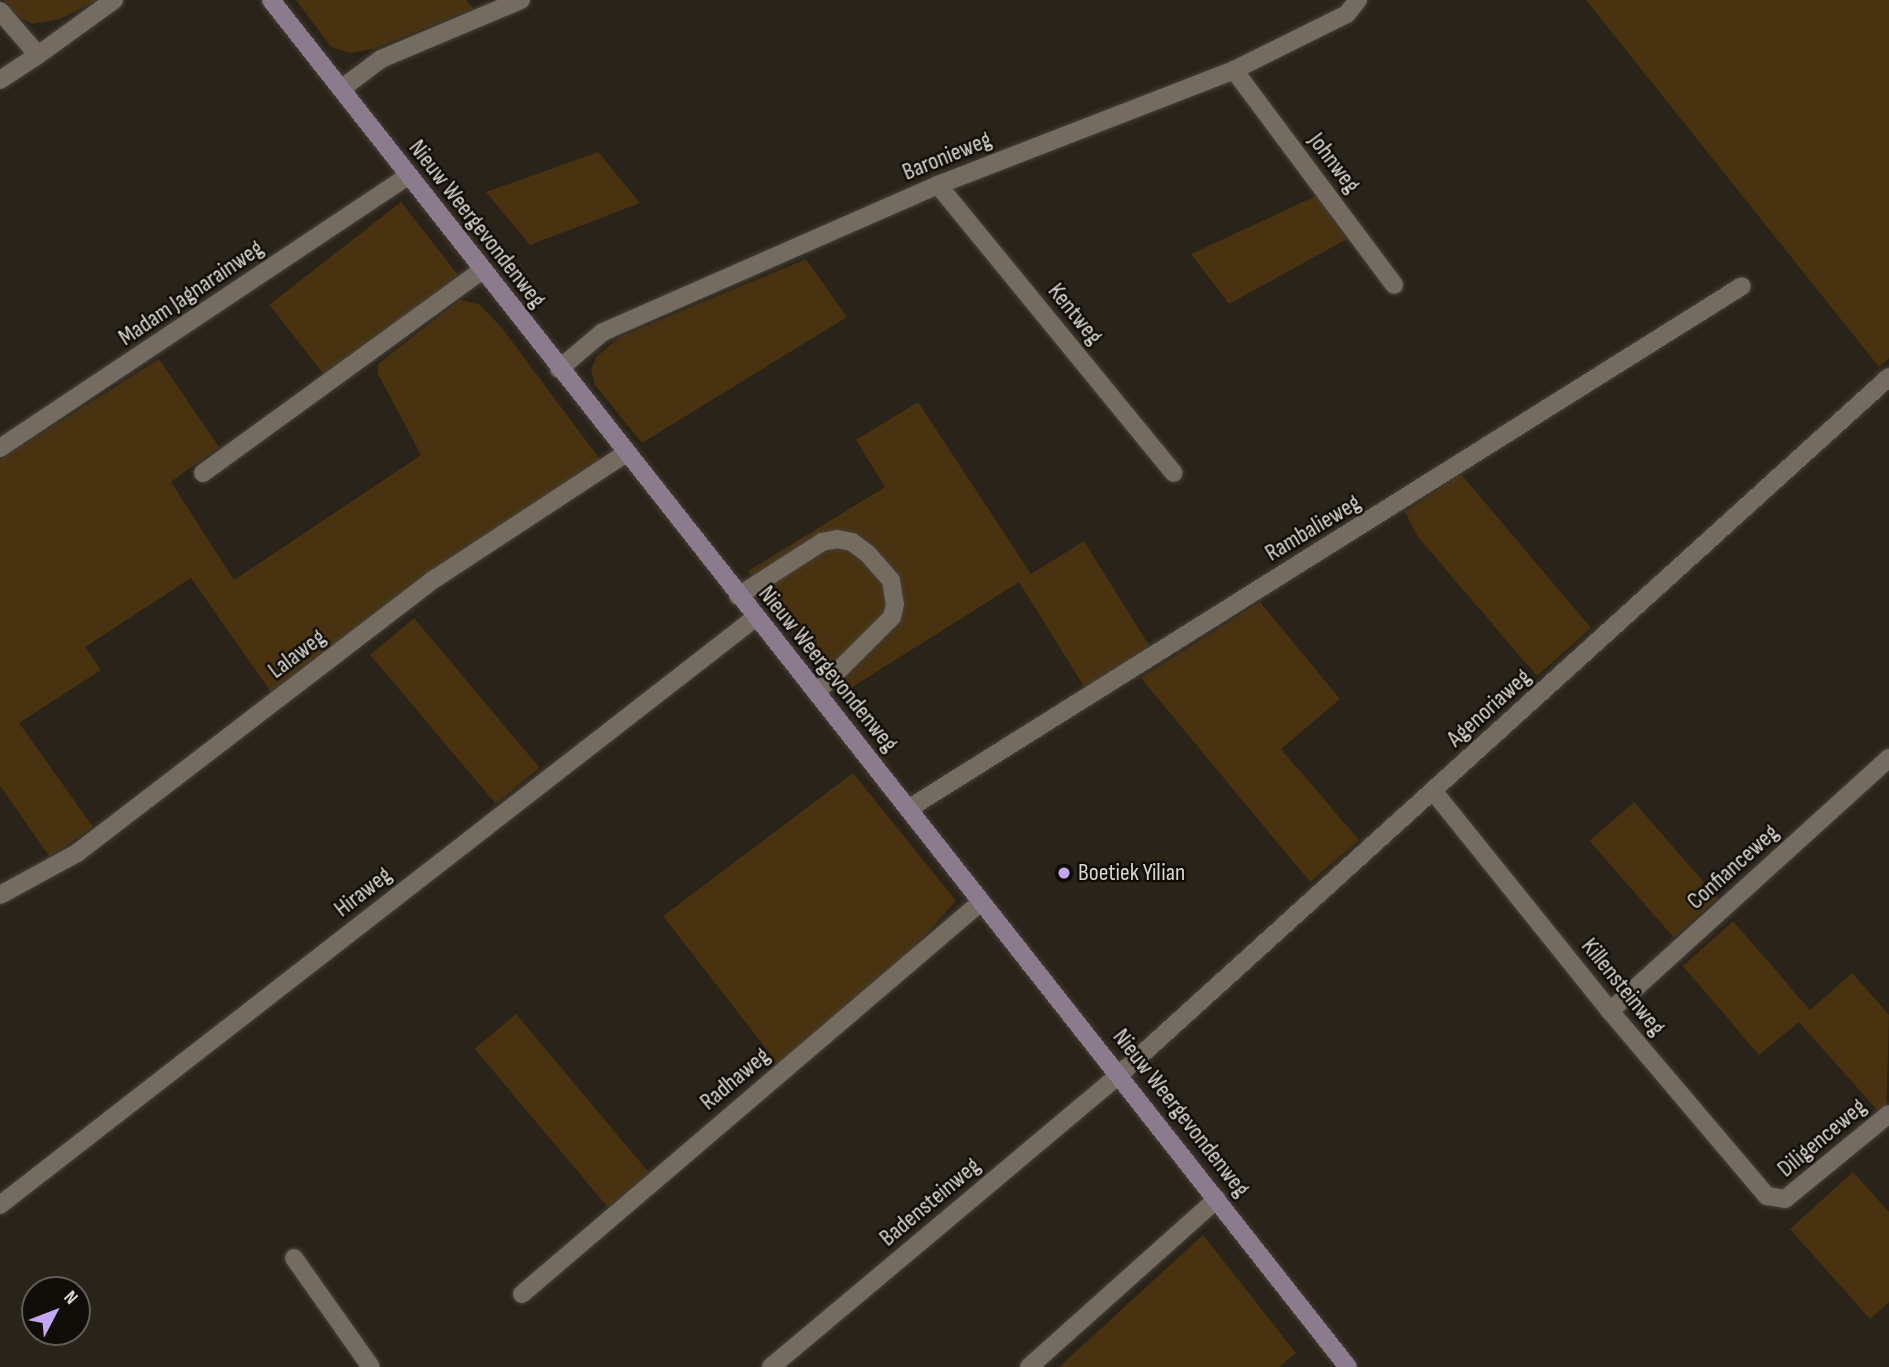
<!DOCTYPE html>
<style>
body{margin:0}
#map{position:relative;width:1889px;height:1367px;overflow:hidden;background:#2a2319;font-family:"Sofia Sans Condensed",sans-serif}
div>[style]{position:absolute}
.green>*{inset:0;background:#483210;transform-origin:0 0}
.roads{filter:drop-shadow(0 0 2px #474039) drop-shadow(0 0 2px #474039)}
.lane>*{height:18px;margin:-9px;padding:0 9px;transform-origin:9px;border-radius:9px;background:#756c61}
.street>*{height:18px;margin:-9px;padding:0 9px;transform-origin:9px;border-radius:9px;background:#756c61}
.secondary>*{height:18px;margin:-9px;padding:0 9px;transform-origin:9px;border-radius:9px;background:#8b7b8d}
.dots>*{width:19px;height:19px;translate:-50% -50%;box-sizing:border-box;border:4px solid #100d08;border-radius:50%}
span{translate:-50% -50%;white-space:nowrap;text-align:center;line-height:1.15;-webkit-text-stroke:5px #100d08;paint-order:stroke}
.street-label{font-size:24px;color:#dad5cf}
.poi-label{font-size:24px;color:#dad5cf}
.left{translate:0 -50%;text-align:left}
.north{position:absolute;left:21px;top:1276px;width:70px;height:70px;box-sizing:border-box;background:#100d08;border:2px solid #615d58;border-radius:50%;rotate:48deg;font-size:19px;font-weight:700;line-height:28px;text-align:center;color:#dad5cf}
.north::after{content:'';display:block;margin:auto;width:24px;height:32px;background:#c3a7f2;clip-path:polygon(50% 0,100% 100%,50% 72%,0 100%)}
</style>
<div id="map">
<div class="green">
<i style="clip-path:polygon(4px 0,97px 0,60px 19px,32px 24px,18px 16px)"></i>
<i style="clip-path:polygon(296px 0,466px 0,473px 9px,373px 49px,350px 53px,331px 47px)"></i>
<i style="clip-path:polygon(1586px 0,1889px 0,1889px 358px,1879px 367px)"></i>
<i style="clip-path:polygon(598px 152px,640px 203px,530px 245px,486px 192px)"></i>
<i style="clip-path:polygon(1316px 196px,1347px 239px,1229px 304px,1191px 254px)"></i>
<i style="left:401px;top:202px;width:93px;height:167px;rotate:52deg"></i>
<i style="clip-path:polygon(806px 259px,847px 317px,642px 443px,595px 385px,591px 370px,597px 356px,620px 337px)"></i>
<i style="clip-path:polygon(460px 300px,479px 304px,502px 328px,602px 462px,455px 556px,271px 692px,191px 578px,85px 647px,101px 670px,19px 723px,93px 827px,50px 857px,0 786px,0 460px,159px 359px,219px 447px,171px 482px,234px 580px,421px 455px,378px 374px,378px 364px)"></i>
<i style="clip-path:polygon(918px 402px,1031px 574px,1084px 541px,1150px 647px,1085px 688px,1019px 582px,846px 691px,748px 571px,885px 487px,856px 440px)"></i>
<i style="clip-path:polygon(1461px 474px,1591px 628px,1537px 676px,1418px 537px,1405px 512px)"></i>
<i style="clip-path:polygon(1260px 602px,1340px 699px,1281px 749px,1359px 840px,1310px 882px,1141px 678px)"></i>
<i style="left:414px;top:618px;width:195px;height:57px;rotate:50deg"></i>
<i style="clip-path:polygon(853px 773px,956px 901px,911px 951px,778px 1064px,663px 916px)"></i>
<i style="left:1634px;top:802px;width:128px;height:59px;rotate:49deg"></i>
<i style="clip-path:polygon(1733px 921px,1810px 1010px,1852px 973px,1889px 1015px,1886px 1120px,1799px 1022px,1759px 1055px,1683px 966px)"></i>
<i style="left:516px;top:1014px;width:207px;height:54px;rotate:50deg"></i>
<i style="clip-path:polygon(1853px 1172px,1889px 1212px,1889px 1302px,1870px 1319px,1790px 1229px)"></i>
<i style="clip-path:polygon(1203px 1235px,1296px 1353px,1279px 1367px,1059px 1367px)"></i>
</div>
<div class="roads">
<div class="lane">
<i style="left:738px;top:596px;width:100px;rotate:-32.7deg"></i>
<i style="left:822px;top:542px;width:15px;rotate:-11deg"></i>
<i style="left:837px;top:539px;width:15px;rotate:11deg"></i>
<i style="left:852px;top:542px;width:20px;rotate:37deg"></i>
<i style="left:868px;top:554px;width:35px;rotate:49deg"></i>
<i style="left:891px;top:580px;width:24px;rotate:81deg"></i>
<i style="left:895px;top:604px;width:13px;rotate:103deg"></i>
<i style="left:892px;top:617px;width:107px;rotate:135deg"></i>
<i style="left:1785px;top:1199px;width:134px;rotate:-39.3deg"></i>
<i style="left:1029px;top:1367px;width:252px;rotate:-41.8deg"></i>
</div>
<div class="street">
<i style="left:0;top:11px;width:58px;rotate:49.2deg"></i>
<i style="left:38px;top:55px;width:94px;rotate:-35.9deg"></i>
<i style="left:1234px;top:70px;width:268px;rotate:53.3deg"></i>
<i style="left:0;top:80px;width:45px;rotate:-33.3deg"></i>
<i style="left:341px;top:89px;width:50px;rotate:-36.9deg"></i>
<i style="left:381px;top:59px;width:152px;rotate:-22.9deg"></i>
<i style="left:938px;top:185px;width:372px;rotate:50.7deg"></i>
<i style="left:559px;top:369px;width:57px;rotate:-40.1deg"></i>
<i style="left:603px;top:332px;width:366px;rotate:-23.7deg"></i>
<i style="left:938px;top:185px;width:318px;rotate:-21.2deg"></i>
<i style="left:1234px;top:70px;width:126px;rotate:-26.4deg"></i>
<i style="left:1347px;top:14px;width:18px;rotate:-52deg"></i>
<i style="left:0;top:448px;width:490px;rotate:-33.7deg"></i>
<i style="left:203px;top:473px;width:345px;rotate:-36deg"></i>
<i style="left:1434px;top:792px;width:281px;rotate:51.2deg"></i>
<i style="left:1610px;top:1011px;width:243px;rotate:49.7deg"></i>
<i style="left:1767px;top:1196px;width:18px;rotate:9deg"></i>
<i style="left:908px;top:809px;width:984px;rotate:-32.09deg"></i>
<i style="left:0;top:895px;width:88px;rotate:-28.6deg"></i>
<i style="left:77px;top:853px;width:452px;rotate:-37.5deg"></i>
<i style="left:436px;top:578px;width:226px;rotate:-33.3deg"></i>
<i style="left:1610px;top:1011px;width:377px;rotate:-42.2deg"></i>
<i style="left:0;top:1205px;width:958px;rotate:-37.87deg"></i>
<i style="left:294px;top:1258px;width:133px;rotate:54.8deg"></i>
<i style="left:522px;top:1294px;width:604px;rotate:-40.5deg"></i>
<i style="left:771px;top:1367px;width:456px;rotate:-40deg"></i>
<i style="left:1120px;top:1074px;width:1038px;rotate:-42.19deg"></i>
</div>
<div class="secondary">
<i style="left:271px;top:0;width:1740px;rotate:51.77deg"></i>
</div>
</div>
<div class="dots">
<i style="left:1064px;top:873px;background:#c3a7f2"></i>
</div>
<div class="street-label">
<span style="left:947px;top:156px;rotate:-22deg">Baronieweg</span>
<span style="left:1334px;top:163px;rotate:53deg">Johnweg</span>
<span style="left:477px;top:224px;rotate:52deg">Nieuw Weergevondenweg</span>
<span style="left:191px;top:293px;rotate:-34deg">Madam Jagnarainweg</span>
<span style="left:1075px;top:314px;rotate:51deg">Kentweg</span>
<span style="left:1313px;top:528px;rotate:-31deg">Rambalieweg</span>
<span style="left:297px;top:654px;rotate:-37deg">Lalaweg</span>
<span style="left:828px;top:669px;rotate:51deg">Nieuw Weergevondenweg</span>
<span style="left:1489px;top:708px;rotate:-42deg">Agenoriaweg</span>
<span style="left:1733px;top:867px;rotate:-42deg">Confianceweg</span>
<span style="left:363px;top:892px;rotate:-38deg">Hiraweg</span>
<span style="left:1623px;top:987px;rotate:51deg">Killensteinweg</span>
<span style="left:735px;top:1079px;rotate:-40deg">Radhaweg</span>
<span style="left:1181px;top:1113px;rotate:52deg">Nieuw Weergevondenweg</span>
<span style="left:1822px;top:1138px;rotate:-40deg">Diligenceweg</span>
<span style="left:930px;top:1202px;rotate:-40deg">Badensteinweg</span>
</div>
<div class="poi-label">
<span class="left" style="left:1078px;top:873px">Boetiek Yilian</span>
</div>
<div class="north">N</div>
</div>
